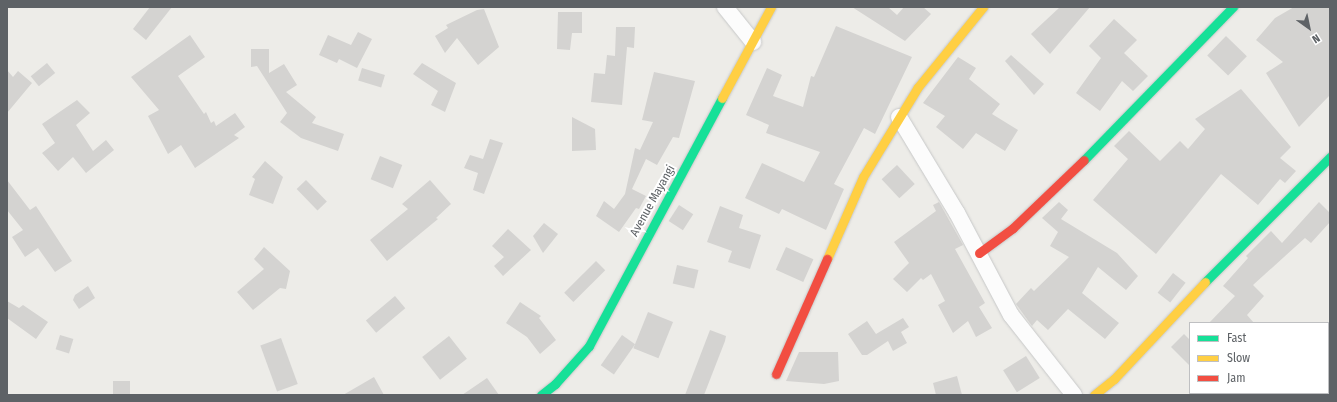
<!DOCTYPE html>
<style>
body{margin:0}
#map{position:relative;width:1337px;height:402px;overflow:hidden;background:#edece8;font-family:"Fira Sans Condensed",sans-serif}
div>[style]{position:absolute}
.building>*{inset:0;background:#d4d3d1;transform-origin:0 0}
.roads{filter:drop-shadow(0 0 1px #c7c8c8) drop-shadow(0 0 1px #c7c8c8)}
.street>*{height:16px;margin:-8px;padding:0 8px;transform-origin:8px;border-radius:8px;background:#fcfcfc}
.fast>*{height:9px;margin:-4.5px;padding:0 4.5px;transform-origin:4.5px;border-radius:4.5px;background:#16e098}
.slow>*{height:9px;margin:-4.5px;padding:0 4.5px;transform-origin:4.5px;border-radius:4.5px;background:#ffcf43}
.jam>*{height:9px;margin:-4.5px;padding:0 4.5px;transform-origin:4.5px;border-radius:4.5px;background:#f24e42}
span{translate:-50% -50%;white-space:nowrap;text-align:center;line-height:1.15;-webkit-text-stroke:4px #fff;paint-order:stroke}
.street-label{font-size:12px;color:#5e6266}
.frame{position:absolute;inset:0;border:8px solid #5e6266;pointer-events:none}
.legend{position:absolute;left:1189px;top:322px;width:140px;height:72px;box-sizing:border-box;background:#fff;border:1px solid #bfc0c2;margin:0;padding:5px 7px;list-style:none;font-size:12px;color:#5e6266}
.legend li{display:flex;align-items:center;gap:8px;height:20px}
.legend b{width:20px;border:1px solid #bfc0c2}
.north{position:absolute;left:1289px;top:8px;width:40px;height:40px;-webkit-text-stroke:3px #fff;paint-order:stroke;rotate:147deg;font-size:11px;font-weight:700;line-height:16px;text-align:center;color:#5e6266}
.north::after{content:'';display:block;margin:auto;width:14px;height:18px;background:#5e6266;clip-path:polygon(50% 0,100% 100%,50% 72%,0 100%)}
</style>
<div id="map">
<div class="building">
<i style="clip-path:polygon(150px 7px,172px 7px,146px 40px,133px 29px)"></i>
<i style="clip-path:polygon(852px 7px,888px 7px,897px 15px,904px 7px,923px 7px,931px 14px,905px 41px)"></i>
<i style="clip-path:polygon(1060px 7px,1090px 7px,1050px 54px,1031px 34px)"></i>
<i style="clip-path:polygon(1294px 7px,1330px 7px,1330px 95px,1299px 127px,1266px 73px,1283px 62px,1256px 40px,1275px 18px)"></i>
<i style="clip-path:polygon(484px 9px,499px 47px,478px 65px,457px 38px,445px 53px,435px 36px,448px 28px,446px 25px,477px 10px)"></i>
<i style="clip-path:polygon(558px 12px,582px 12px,582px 33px,572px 33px,570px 50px,557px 49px)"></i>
<i style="clip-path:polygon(1114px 19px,1137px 40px,1124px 53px,1148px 76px,1133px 91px,1122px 81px,1100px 111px,1076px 93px,1101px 58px,1089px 46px)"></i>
<i style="clip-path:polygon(836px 26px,912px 57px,875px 134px,864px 128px,834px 184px,844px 189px,826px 230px,782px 209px,779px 214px,745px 198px,762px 163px,804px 182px,820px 152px,766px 133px,769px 125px,746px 115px,767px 68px,782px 75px,773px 96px,803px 107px,811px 76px,814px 77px)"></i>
<i style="clip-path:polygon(616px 27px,635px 27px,634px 48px,627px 47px,622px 105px,591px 102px,594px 73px,605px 74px,607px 55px,615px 56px)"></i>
<i style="clip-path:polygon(358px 32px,372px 39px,357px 68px,339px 59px,337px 63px,319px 55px,328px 35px,351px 45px)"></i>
<i style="clip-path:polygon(190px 35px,205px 57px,178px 76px,204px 114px,206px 112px,211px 123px,214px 121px,216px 126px,235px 113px,245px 127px,234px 135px,239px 138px,195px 168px,181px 145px,168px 154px,148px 116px,159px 110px,131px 77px)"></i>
<i style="left:1226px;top:36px;width:29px;height:27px;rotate:44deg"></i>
<i style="clip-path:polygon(251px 49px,269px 49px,269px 73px,284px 64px,297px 85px,286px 92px,316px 117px,312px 123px,344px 134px,338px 151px,301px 138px,280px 122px,287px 113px,257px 66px,251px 67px)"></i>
<i style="clip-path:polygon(1011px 55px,1044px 84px,1034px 95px,1005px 61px)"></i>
<i style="clip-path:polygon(958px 57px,976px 68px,969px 79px,1000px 104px,992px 114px,1018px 130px,1005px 151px,976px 133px,963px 149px,936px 127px,945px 116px,923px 103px)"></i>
<i style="left:47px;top:63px;width:13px;height:21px;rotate:51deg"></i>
<i style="clip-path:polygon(422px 63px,456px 83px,445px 112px,431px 105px,438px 91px,413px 74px)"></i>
<i style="left:362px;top:68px;width:24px;height:13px;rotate:17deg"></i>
<i style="clip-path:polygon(7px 70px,13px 77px,18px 71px,32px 83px,7px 113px)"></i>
<i style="clip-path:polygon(654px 72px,695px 81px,679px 138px,673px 137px,657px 165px,646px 159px,632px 189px,646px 196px,639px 209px,636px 208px,619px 232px,596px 216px,604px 201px,614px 209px,625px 194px,635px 148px,640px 150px,653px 122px,642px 120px)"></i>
<i style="clip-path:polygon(1241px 89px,1291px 147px,1280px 158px,1296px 171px,1285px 183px,1280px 179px,1258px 205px,1221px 174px,1156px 254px,1093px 200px,1128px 159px,1114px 146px,1129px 131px,1160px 161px,1180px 141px,1188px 149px,1205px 129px,1195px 119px)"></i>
<i style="clip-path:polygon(77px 100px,90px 113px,76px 125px,93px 151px,106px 140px,114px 150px,86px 173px,73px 157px,58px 171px,42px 153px,55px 143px,42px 124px)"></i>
<i style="clip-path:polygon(572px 117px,595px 129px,596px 150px,572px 151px)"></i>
<i style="clip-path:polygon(490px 139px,503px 143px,484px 194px,473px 190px,478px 173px,464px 168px,470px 155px,483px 159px)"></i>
<i style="left:380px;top:156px;width:24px;height:25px;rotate:22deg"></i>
<i style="clip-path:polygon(265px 161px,283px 177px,273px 204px,249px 195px,255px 179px,252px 177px)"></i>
<i style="left:897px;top:165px;width:26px;height:21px;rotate:47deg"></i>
<i style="clip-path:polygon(7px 180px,30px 210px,36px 206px,72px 261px,55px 272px,38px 248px,25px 257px,12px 237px,23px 230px,7px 210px)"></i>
<i style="left:306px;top:180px;width:30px;height:13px;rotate:46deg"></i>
<i style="clip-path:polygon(430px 180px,451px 204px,436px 218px,438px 219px,387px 261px,370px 240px,408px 209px,402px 204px)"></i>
<i style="clip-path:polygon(939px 202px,963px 245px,955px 249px,985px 303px,979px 307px,992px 328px,976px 337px,968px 321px,953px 333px,938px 305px,945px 301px,931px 274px,923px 280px,921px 278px,907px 292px,893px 279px,909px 263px,894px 242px,936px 211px,933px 205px)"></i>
<i style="clip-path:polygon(1059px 202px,1068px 210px,1061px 219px,1117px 253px,1138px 276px,1126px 290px,1098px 267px,1082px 293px,1119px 323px,1105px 339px,1068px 309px,1048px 330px,1037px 320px,1032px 326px,1016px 304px,1031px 288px,1034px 291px,1069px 257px,1050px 246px,1058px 232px,1042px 218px)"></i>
<i style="clip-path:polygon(1319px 202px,1330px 213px,1330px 222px,1311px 243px,1305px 238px,1253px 285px,1264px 296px,1247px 315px,1254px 323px,1209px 323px,1235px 296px,1223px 286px,1248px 258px,1246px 256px,1271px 231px,1282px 243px)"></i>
<i style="left:679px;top:205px;width:17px;height:19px;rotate:33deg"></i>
<i style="clip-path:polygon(720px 206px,743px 215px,739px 228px,761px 235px,750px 269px,728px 262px,732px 251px,707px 242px)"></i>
<i style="clip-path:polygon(544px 223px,558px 234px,543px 253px,533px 236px)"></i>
<i style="clip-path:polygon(508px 229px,531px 250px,503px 276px,494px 266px,504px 257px,492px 246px)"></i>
<i style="clip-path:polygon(264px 247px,290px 271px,286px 289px,280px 288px,253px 310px,237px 292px,264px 269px,254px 259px)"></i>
<i style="left:786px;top:247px;width:30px;height:25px;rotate:24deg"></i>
<i style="left:596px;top:261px;width:13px;height:45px;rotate:45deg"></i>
<i style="left:677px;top:265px;width:22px;height:19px;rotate:13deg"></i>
<i style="left:1173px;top:273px;width:16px;height:25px;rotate:38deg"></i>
<i style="clip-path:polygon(88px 286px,95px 298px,79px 309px,73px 300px,75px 295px)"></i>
<i style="left:395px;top:296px;width:16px;height:38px;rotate:50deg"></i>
<i style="clip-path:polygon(7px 301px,19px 308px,23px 305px,48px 322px,36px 339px,7px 318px)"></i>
<i style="clip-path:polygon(520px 302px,541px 316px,539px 318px,556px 340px,540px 354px,527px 337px,506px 323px)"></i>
<i style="left:648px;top:312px;width:27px;height:39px;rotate:22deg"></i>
<i style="clip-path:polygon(903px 318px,909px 327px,901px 332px,907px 343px,893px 351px,888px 341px,867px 355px,862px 355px,848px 334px,867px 321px,876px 334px)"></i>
<i style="clip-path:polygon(710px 330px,726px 336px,725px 341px,704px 395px,685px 395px)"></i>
<i style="clip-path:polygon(1184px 334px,1190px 340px,1190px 366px,1171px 347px)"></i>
<i style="left:60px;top:335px;width:14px;height:15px;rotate:17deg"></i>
<i style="left:622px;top:335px;width:16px;height:37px;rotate:35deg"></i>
<i style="left:449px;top:336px;width:29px;height:34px;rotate:52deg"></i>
<i style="left:281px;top:338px;width:49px;height:22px;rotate:70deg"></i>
<i style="clip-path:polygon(799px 352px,838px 352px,839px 381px,824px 384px,786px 381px)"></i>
<i style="left:1026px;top:356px;width:26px;height:27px;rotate:58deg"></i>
<i style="clip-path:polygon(957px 376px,962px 395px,936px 395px,933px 383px)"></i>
<i style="clip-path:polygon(374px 377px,384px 395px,343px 395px)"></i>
<i style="clip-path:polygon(487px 378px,499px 395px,462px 395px)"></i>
<i style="left:113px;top:381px;width:17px;height:14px"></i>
</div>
<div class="roads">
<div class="street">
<i style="left:725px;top:7px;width:45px;rotate:51.3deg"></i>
<i style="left:899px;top:117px;width:112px;rotate:58.9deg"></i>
<i style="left:957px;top:213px;width:115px;rotate:62.1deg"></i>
<i style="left:1011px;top:315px;width:102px;rotate:51.8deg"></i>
</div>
<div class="fast">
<i style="left:1084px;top:160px;width:214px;rotate:-45.8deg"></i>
<i style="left:1205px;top:282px;width:177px;rotate:-45deg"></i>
<i style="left:541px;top:395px;width:18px;rotate:-38deg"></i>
<i style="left:555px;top:384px;width:51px;rotate:-48.2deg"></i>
<i style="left:589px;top:346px;width:281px;rotate:-61.8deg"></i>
</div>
<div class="slow">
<i style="left:722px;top:98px;width:103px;rotate:-61.7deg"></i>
<i style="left:827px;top:259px;width:90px;rotate:-66.3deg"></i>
<i style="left:863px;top:177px;width:105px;rotate:-58.6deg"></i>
<i style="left:918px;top:87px;width:103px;rotate:-50.9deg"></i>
<i style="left:1094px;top:395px;width:26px;rotate:-39deg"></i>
<i style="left:1114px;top:379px;width:133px;rotate:-46.8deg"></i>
</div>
<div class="jam">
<i style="left:979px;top:253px;width:42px;rotate:-36.3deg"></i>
<i style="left:1013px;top:228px;width:98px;rotate:-43.8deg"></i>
<i style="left:776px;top:374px;width:126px;rotate:-66.1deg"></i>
</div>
</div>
<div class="street-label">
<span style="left:653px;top:201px;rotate:-61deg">Avenue Mayangi</span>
</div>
<div class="frame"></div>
<ul class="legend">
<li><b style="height:5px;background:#16e098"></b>Fast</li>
<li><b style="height:5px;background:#ffcf43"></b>Slow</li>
<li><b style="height:5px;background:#f24e42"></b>Jam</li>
</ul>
<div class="north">N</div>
</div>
